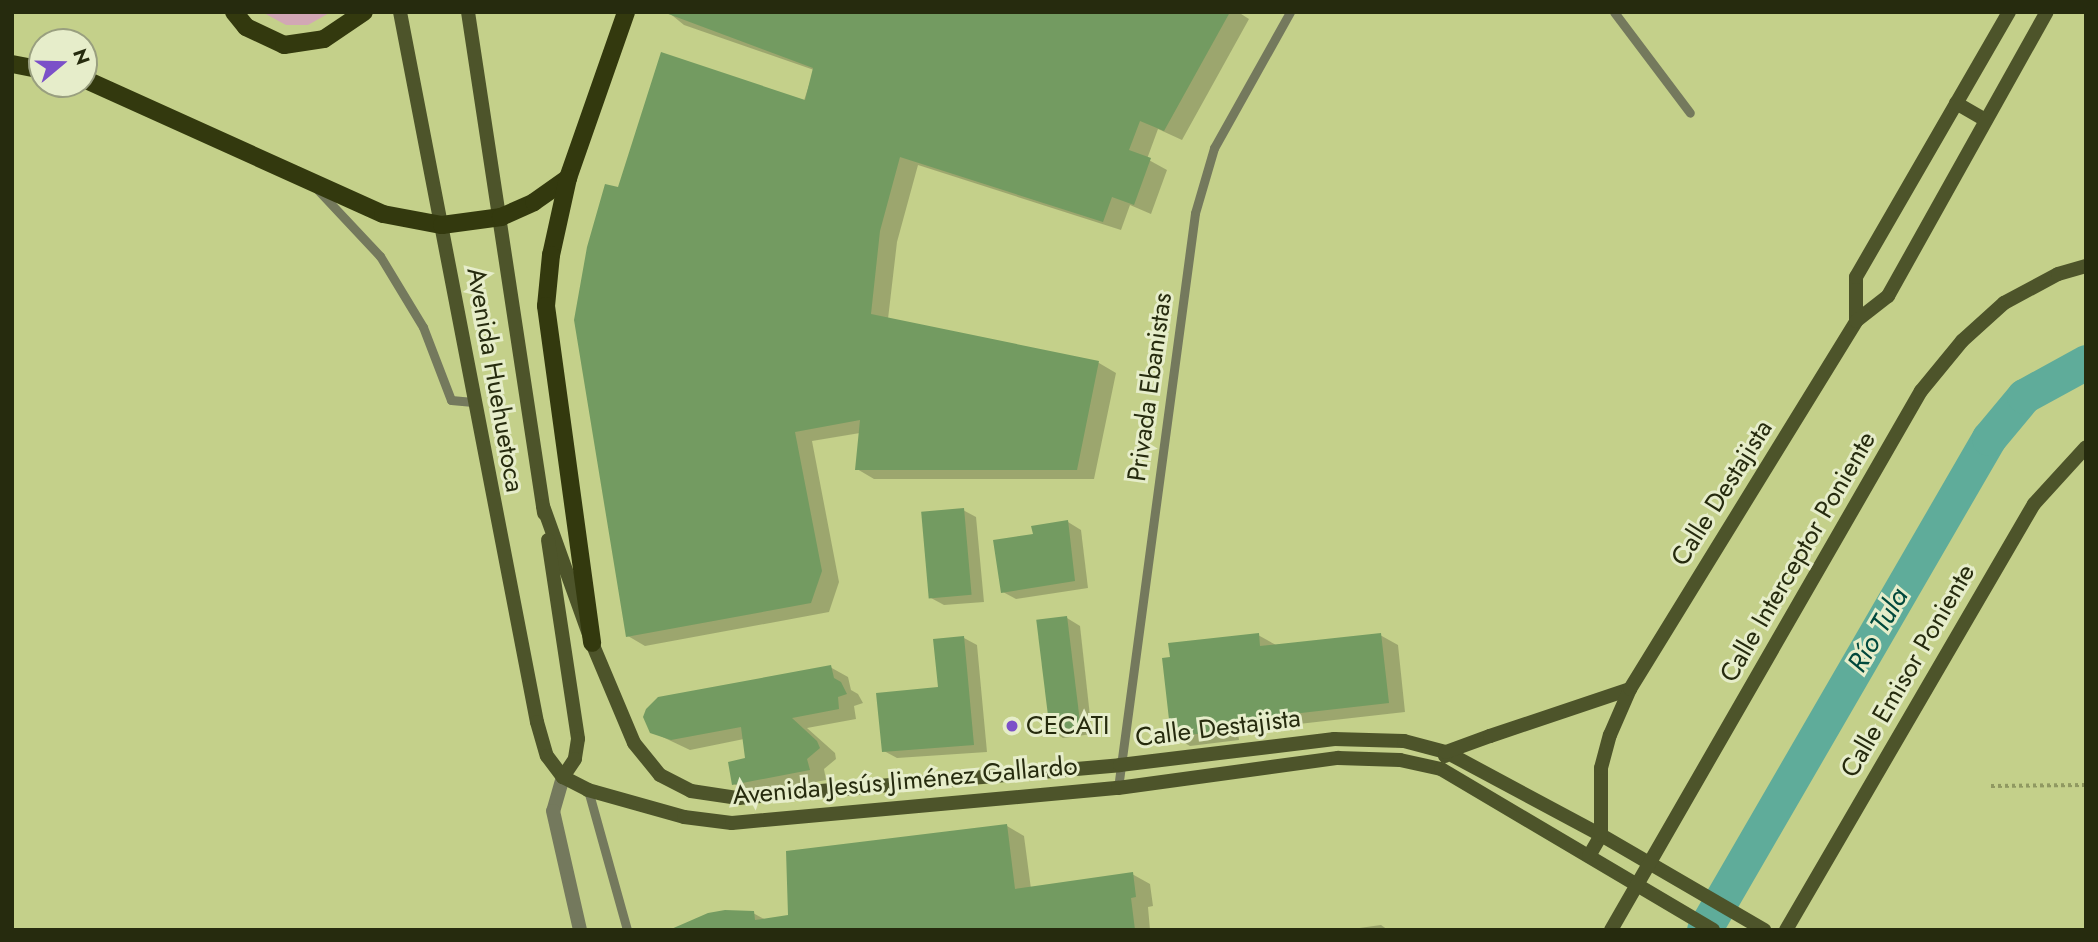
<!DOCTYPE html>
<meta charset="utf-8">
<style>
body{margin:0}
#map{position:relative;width:2098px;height:942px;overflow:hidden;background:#c4d08a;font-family:Jost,sans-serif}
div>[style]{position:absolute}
.green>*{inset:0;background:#d2a7b5}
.shadow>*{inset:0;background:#0003}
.river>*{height:35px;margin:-17.5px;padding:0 17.5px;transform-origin:17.5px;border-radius:17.5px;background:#5fac9a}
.building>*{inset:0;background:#739b61;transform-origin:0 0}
.path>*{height:3.5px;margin-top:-1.75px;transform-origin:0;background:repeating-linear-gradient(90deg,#909961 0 3.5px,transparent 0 7px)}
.service>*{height:9px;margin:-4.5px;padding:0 4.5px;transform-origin:4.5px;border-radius:4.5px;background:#74795d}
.minor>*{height:14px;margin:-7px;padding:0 7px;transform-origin:7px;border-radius:7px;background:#74795d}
.secondary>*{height:14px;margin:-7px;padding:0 7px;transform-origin:7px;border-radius:7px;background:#4d542a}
.primary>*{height:18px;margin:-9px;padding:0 9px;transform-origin:9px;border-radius:9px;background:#33390e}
.dots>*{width:19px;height:19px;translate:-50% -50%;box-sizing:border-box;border:4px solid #e6edca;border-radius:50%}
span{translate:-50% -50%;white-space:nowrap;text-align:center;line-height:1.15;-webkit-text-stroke:6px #e6edca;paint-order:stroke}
.street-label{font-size:26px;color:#262b0e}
.poi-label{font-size:26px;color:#262b0e}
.left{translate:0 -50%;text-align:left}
.water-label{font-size:28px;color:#00483c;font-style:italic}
.frame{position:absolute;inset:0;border:14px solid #262b0e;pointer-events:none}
.north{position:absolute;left:28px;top:28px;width:70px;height:70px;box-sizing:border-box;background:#e6edca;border:2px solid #999f7f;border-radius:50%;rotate:71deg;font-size:19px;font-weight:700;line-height:28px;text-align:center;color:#262b0e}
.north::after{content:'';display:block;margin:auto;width:24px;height:32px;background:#7b50c8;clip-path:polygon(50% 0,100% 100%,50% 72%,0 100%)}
</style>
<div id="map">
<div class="green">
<i style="clip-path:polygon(262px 12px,331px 12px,308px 25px,286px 25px)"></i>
</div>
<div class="shadow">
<i style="clip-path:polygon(668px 12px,1238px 12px,1249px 19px,1182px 140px,1158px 129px,1147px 159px,1167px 170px,1151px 214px,1130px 205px,1121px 230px,918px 165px,897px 242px,888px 319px,1099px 363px,1116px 373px,1094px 479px,874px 479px,857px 469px,860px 433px,812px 441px,839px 582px,829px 612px,645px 646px,628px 636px,814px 70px,684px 25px)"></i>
<i style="clip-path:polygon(963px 510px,976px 517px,984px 602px,944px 605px,931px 598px)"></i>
<i style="clip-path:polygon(1068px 522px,1081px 530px,1088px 588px,1016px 599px,1003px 592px,1035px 536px)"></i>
<i style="clip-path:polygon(1067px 618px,1080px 626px,1092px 734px,1063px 738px,1050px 730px)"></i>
<i style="clip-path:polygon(1258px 635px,1276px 645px,1380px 635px,1398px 645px,1405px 712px,1238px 731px,1239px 740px,1190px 746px,1173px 736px)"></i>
<i style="clip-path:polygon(964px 638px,977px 645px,987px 752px,897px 758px,884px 751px,939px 688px)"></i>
<i style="clip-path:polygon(830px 667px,848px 677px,851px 690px,858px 694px,863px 703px,854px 706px,856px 719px,807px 728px,835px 753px,836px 759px,824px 769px,826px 780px,752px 794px,734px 784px,747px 759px,744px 739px,690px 750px,652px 732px)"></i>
<i style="clip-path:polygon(1007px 826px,1024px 836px,1031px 889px,1132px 874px,1150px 884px,1153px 906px,1148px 907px,1150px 930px,695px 930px,753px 913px,766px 920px,790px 916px)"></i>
<i style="clip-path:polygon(1381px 925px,1388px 930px,1345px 930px)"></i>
</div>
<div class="river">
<i style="left:1704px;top:930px;width:569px;rotate:-59.92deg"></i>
<i style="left:1989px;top:438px;width:55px;rotate:-50.2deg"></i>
<i style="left:2024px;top:396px;width:71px;rotate:-28.7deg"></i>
</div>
<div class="building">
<i style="clip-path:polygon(663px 12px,1230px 12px,1164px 131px,1140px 121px,1129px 150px,1151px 158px,1134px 205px,1112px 197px,1103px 222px,900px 157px,880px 231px,871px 314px,1099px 361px,1077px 470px,855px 470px,860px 420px,795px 432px,822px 571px,811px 603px,626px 637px,574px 320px,587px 247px,605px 184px,618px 187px,661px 52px,805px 100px,813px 68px)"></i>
<i style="left:964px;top:508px;width:87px;height:43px;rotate:85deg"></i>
<i style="clip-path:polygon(1068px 520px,1075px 581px,1001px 593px,993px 540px,1033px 534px,1031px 526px)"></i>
<i style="left:1067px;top:616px;width:113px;height:31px;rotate:83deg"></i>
<i style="clip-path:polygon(1259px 633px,1260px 646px,1381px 633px,1389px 703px,1221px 722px,1222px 731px,1171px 737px,1162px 658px,1170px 657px,1168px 643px)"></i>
<i style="clip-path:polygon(964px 636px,974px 745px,882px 752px,876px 693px,938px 687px,933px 639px)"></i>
<i style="clip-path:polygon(831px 665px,834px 678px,841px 682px,847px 694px,838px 697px,839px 709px,792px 718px,817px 741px,820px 748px,807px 759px,810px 770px,732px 785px,728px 762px,745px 758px,741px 727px,671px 740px,650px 733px,643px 717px,646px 709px,658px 697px)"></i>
<i style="clip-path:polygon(1007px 824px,1015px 889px,1133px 872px,1136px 897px,1131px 898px,1135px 930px,669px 930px,708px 913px,725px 910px,754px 911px,755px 920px,788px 915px,786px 851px)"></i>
</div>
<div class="path">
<i style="left:1991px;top:786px;width:95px;rotate:-0.6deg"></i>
</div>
<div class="service">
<i style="left:1614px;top:12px;width:126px;rotate:53deg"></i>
<i style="left:317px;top:189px;width:92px;rotate:46.8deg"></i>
<i style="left:380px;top:256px;width:83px;rotate:58.8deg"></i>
<i style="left:423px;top:327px;width:78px;rotate:69deg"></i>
<i style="left:451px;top:400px;width:22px;rotate:5deg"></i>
<i style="left:1118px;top:788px;width:580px;rotate:-82.37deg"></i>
<i style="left:1195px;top:213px;width:68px;rotate:-73.7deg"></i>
<i style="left:1214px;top:148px;width:156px;rotate:-60.8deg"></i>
<i style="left:588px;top:790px;width:145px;rotate:74.4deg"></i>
</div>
<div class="minor">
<i style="left:563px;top:777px;width:35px;rotate:106deg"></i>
<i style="left:553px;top:811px;width:122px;rotate:77.2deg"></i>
</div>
<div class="secondary">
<i style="left:400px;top:12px;width:723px;rotate:79.08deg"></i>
<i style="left:537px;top:722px;width:35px;rotate:74deg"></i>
<i style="left:547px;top:756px;width:26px;rotate:53deg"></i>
<i style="left:563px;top:777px;width:28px;rotate:27deg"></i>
<i style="left:588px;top:790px;width:100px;rotate:15.7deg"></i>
<i style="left:684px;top:817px;width:48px;rotate:7.1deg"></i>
<i style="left:732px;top:823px;width:388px;rotate:-5.2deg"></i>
<i style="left:1118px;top:788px;width:222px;rotate:-7.8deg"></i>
<i style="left:1338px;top:758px;width:62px;rotate:1.8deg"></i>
<i style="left:1400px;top:760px;width:42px;rotate:12.4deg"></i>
<i style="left:1441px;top:769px;width:316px;rotate:30.6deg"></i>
<i style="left:468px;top:12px;width:507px;rotate:81.37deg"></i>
<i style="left:1956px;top:103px;width:34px;rotate:30deg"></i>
<i style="left:1856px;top:321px;width:44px;rotate:-90deg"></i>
<i style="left:1856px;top:277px;width:306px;rotate:-60deg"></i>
<i style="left:543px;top:506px;width:145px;rotate:70.3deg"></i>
<i style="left:592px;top:643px;width:108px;rotate:67.2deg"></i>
<i style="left:634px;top:743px;width:41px;rotate:50.9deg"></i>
<i style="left:660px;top:775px;width:35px;rotate:27deg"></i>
<i style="left:691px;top:791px;width:48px;rotate:8.5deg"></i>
<i style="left:738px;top:798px;width:383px;rotate:-4.9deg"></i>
<i style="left:1120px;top:765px;width:216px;rotate:-6.9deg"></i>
<i style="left:1334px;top:739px;width:70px;rotate:1.6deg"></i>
<i style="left:1404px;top:741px;width:43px;rotate:14.7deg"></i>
<i style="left:1446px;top:752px;width:176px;rotate:28.2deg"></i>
<i style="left:1601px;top:835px;width:189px;rotate:30.2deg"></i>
<i style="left:548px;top:540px;width:201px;rotate:81.4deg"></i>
<i style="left:578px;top:739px;width:20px;rotate:99deg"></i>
<i style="left:575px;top:759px;width:22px;rotate:124deg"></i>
<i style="left:1445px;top:756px;width:4px;rotate:-76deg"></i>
<i style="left:1446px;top:752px;width:47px;rotate:-20deg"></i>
<i style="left:1490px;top:736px;width:148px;rotate:-18.6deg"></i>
<i style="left:1589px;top:856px;width:24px;rotate:-60deg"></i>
<i style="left:1601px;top:835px;width:67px;rotate:-90deg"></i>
<i style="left:1601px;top:768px;width:34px;rotate:-75deg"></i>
<i style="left:1610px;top:735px;width:50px;rotate:-66.5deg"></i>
<i style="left:1630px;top:689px;width:432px;rotate:-58.4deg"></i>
<i style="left:1856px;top:321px;width:41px;rotate:-38deg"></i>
<i style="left:1888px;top:296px;width:325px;rotate:-60.8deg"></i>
<i style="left:1611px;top:930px;width:622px;rotate:-60.1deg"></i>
<i style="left:1921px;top:391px;width:65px;rotate:-50.6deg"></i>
<i style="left:1962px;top:341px;width:57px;rotate:-42.1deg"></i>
<i style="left:2004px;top:303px;width:61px;rotate:-28.2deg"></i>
<i style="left:2058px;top:274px;width:29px;rotate:-16deg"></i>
<i style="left:1786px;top:930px;width:493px;rotate:-59.8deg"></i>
<i style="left:2034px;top:504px;width:77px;rotate:-47.6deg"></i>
</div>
<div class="primary">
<i style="left:234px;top:12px;width:19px;rotate:51deg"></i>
<i style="left:246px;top:27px;width:42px;rotate:25.3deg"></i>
<i style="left:284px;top:45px;width:40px;rotate:-8.5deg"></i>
<i style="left:324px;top:39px;width:48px;rotate:-34deg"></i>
<i style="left:12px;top:64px;width:31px;rotate:11deg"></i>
<i style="left:84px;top:79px;width:328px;rotate:24.3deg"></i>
<i style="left:383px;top:214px;width:60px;rotate:10.6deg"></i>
<i style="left:442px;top:225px;width:60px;rotate:-7.7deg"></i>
<i style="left:501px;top:217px;width:36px;rotate:-24deg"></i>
<i style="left:534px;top:202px;width:42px;rotate:-35.2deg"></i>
<i style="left:568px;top:178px;width:176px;rotate:-70.7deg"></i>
<i style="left:568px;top:178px;width:79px;rotate:102.4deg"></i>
<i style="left:551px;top:255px;width:51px;rotate:95.6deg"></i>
<i style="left:546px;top:306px;width:340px;rotate:82.2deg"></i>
</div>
<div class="dots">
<i style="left:1012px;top:726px;background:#7b50c8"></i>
</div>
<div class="street-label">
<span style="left:495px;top:380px;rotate:80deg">Avenida Huehuetoca</span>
<span style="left:1150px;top:387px;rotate:-82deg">Privada Ebanistas</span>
<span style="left:1722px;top:493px;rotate:-58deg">Calle Destajista</span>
<span style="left:1798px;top:557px;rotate:-60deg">Calle Interceptor Poniente</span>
<span style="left:1908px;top:671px;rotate:-60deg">Calle Emisor Poniente</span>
<span style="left:1218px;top:728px;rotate:-7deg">Calle Destajista</span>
<span style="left:905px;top:781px;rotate:-5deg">Avenida Jesús Jiménez Gallardo</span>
</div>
<div class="poi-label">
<span class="left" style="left:1026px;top:726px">CECATI</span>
</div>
<div class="water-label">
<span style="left:1878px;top:630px;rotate:-60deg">Río Tula</span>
</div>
<div class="frame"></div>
<div class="north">N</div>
</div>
